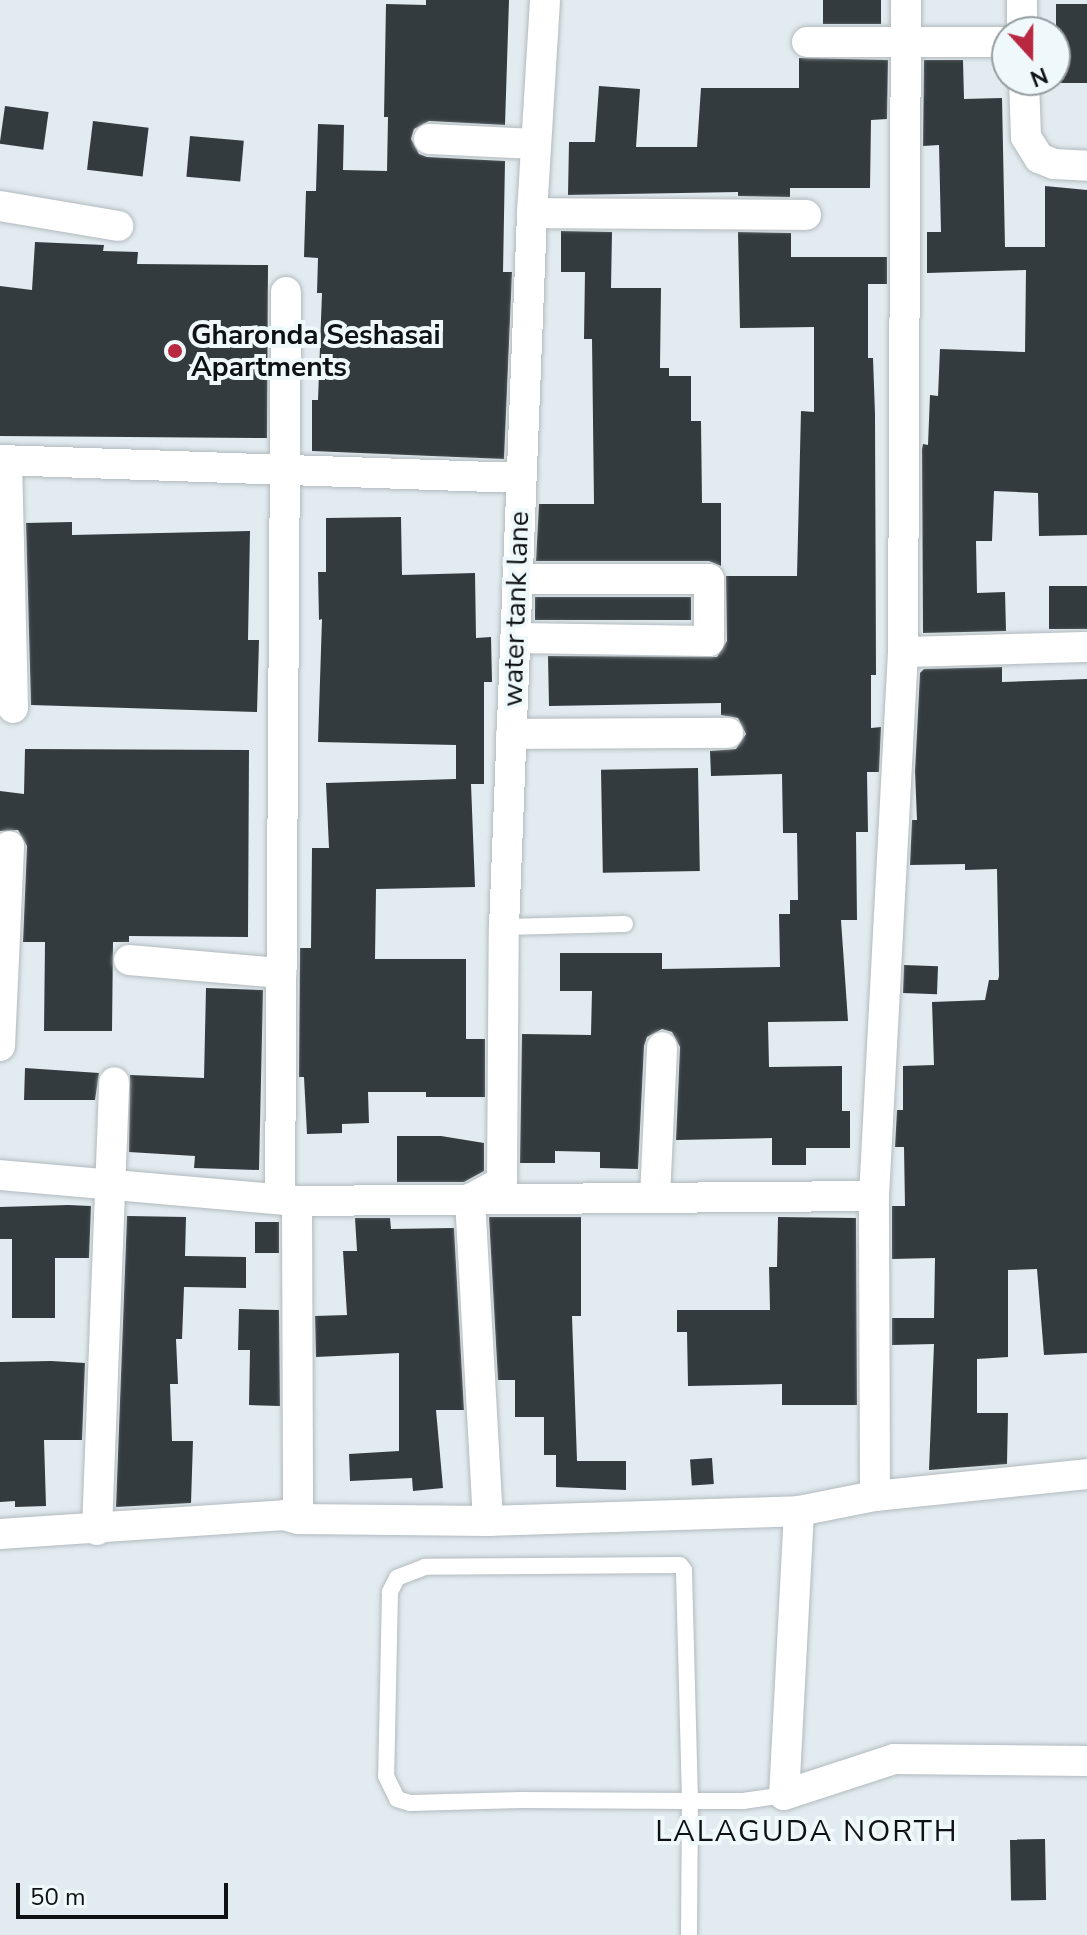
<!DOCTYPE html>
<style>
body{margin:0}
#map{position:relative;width:1087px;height:1935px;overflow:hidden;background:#e2ebef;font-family:"Nunito Sans",sans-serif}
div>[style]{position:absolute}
.building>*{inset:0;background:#343b3e;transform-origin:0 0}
.roads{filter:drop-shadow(0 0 2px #b1babe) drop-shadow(0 0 2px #b1babe)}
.service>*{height:16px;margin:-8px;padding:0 8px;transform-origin:8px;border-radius:8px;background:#fff}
.minor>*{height:30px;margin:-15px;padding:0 15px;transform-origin:15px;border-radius:15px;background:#fff}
.dots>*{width:22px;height:22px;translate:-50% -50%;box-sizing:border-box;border:4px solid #eff9fc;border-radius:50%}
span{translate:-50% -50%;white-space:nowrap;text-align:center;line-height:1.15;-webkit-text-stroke:8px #eff9fc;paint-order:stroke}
.poi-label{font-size:28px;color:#0f1214;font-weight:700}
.left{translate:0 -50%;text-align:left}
.street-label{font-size:28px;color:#0f1214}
.neighbourhood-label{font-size:30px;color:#0f1214;letter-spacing:2px}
.north{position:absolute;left:991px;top:16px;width:80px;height:80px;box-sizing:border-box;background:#eff9fc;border:2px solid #959d9f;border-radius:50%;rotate:159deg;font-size:22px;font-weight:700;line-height:32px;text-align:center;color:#0f1214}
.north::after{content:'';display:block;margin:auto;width:28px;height:36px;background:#b92841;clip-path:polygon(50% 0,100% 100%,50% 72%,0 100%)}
.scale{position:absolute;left:16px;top:1883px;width:212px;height:36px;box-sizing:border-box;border:4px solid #0f1214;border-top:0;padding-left:10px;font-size:24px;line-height:28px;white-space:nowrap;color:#0f1214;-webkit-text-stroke:6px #eff9fc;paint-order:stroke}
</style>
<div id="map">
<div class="building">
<i style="clip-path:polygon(426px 0,509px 0,505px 125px,429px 121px,414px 129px,411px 139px,419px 154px,427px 157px,505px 161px,503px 272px,512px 272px,504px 459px,312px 451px,312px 400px,318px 400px,322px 293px,317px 293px,318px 258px,304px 257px,306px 191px,316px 191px,318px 124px,344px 125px,343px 170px,387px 171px,388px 117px,384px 117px,386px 4px,426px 5px)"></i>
<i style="left:823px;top:0;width:58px;height:24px"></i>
<i style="left:1056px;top:4px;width:31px;height:79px"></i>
<i style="clip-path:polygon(799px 58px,888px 60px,887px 119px,871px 120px,870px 188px,790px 188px,790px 197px,738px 196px,738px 192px,568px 195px,569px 142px,595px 142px,599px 86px,640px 89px,636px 147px,697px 147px,701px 88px,799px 88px)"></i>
<i style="clip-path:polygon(924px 60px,963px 60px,964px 99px,1002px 98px,1005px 247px,1045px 247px,1045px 186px,1087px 190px,1087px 535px,1039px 536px,1038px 493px,994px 491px,992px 541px,976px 541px,977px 593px,1005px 592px,1006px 631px,923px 633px,922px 449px,923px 444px,928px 445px,930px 395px,938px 396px,940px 349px,1025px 352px,1026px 270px,927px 273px,927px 232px,941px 232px,939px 145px,923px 146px)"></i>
<i style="left:5px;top:106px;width:44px;height:38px;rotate:8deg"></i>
<i style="left:93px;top:121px;width:56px;height:49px;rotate:7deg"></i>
<i style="left:190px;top:136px;width:54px;height:41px;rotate:5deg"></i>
<i style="clip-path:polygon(561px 231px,612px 232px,611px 288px,661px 288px,660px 368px,669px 368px,669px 376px,691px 376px,691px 421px,701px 421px,702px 503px,721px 503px,721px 566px,709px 561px,536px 561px,539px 504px,594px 504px,592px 339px,584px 339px,585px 272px,561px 272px)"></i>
<i style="clip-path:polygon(738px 232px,791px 233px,791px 257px,887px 257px,887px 284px,868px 284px,868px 358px,873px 358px,875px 414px,876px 675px,871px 675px,871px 728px,881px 727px,879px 772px,867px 772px,868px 832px,856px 832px,857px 920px,841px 920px,848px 1021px,768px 1022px,769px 1067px,842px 1066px,842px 1111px,850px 1111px,850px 1148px,806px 1148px,806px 1165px,772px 1165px,772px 1138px,676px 1140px,680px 1047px,672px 1032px,662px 1029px,647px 1037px,644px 1046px,638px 1169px,600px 1168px,600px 1152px,555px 1151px,555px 1163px,520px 1163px,522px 1034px,591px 1035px,592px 991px,560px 991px,560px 953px,662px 953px,662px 969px,780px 967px,779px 914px,790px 914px,790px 900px,798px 900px,797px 833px,783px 833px,782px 774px,711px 776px,710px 751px,736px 749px,746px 734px,738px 718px,721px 715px,721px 703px,549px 706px,548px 656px,717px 657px,727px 641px,726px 576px,797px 576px,801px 411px,814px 412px,814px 327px,740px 328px)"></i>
<i style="clip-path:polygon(35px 242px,104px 245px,103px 251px,138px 252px,137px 264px,268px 265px,267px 438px,0 436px,0 286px,32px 290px)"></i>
<i style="clip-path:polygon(401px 517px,402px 575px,475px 573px,476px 638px,491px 637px,492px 682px,484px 682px,484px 784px,471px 784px,475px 887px,376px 889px,375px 959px,466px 959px,466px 1039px,485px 1039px,485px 1097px,426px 1097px,426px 1092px,368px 1092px,369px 1123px,342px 1124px,342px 1133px,307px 1134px,304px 1077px,299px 1077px,300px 948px,311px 948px,312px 848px,329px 848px,326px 783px,456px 779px,456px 745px,318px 742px,322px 619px,319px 620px,318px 572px,326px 572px,326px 518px)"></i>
<i style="clip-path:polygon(72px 522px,72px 535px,250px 531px,248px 640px,259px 640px,257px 712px,31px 705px,26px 523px)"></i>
<i style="left:1087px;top:586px;width:43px;height:38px;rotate:90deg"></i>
<i style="left:535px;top:597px;width:156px;height:23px"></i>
<i style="clip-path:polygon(1002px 667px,1002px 682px,1087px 679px,1087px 1353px,1044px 1355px,1037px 1269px,1008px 1270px,1008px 1357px,977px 1359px,977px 1413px,1008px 1413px,1007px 1464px,929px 1470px,934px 1344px,892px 1345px,892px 1318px,934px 1318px,935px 1258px,892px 1259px,892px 1206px,905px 1206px,904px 1147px,895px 1147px,897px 1110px,903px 1110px,903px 1066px,934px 1065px,932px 1002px,985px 1000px,989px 980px,998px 980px,999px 976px,997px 869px,965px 870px,965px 864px,910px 865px,912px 820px,917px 820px,915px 771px,920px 673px,924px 669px)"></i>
<i style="clip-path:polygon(25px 749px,249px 750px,248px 937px,129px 936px,129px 942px,113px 942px,112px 1031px,44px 1031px,45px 942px,23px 942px,27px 846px,18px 830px,0 831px,0 791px,24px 794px)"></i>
<i style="left:698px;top:768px;width:103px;height:97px;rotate:89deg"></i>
<i style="left:904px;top:965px;width:34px;height:28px;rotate:2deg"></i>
<i style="clip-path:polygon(206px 988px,263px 990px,259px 1170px,194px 1168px,195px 1156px,129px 1152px,130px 1075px,204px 1078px)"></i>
<i style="clip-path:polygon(25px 1068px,99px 1073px,95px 1100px,24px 1100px)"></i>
<i style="clip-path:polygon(397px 1136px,441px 1136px,484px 1143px,484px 1171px,464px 1182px,397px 1182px)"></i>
<i style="clip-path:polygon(68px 1205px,91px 1206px,89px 1258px,55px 1258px,55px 1318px,12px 1318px,12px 1239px,0 1239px,0 1207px)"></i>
<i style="clip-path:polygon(127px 1216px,186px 1217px,185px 1256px,246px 1257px,246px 1288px,184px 1287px,182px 1339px,176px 1339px,178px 1384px,170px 1384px,172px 1441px,193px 1441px,191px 1503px,116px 1507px)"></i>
<i style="clip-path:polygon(489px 1217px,581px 1217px,581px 1316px,572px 1316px,577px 1461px,626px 1461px,626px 1490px,556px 1487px,556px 1455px,544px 1455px,544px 1417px,515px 1417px,515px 1380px,498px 1380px)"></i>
<i style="clip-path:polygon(778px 1217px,856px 1218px,857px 1405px,782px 1405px,782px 1384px,688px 1386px,687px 1332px,677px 1332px,677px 1310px,770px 1310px,769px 1267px,777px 1267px)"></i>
<i style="clip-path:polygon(355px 1218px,390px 1218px,391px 1229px,454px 1228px,464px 1410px,436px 1410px,443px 1488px,413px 1491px,412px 1478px,350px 1481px,349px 1454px,399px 1451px,399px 1353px,316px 1357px,315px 1316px,347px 1315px,343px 1251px,357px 1251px)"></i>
<i style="left:255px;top:1222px;width:24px;height:31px"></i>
<i style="clip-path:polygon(239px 1309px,279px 1310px,280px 1406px,249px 1405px,250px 1350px,238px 1350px)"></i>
<i style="clip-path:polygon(51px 1361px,85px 1363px,82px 1440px,44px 1440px,46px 1506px,15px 1507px,15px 1501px,0 1502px,0 1362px)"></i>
<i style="left:712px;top:1458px;width:26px;height:22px;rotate:86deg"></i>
<i style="left:1045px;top:1839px;width:61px;height:35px;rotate:89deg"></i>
</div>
<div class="roads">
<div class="service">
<i style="left:504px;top:927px;width:121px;rotate:-1.4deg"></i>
<i style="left:689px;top:1935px;width:134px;rotate:-89.6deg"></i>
<i style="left:690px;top:1801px;width:231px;rotate:-91.5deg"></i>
<i style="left:684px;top:1570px;width:6px;rotate:-129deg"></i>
<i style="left:680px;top:1565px;width:255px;rotate:179.6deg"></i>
<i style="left:425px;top:1567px;width:30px;rotate:159deg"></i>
<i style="left:397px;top:1578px;width:16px;rotate:117deg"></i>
<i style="left:390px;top:1592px;width:184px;rotate:91.2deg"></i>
<i style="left:386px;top:1776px;width:25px;rotate:64deg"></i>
<i style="left:397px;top:1799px;width:14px;rotate:17deg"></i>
<i style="left:410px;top:1803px;width:111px;rotate:-1.5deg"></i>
<i style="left:521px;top:1800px;width:169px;rotate:0.3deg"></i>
<i style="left:690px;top:1801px;width:53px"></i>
<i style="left:743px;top:1801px;width:41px;rotate:-8.3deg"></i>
</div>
<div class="minor">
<i style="left:1022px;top:32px;width:32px;rotate:-90deg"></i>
<i style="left:807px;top:42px;width:200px"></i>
<i style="left:1024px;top:80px;width:57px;rotate:88deg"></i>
<i style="left:1026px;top:137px;width:25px;rotate:58deg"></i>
<i style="left:1039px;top:158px;width:16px;rotate:22deg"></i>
<i style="left:1054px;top:164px;width:33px;rotate:3deg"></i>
<i style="left:429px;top:139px;width:107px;rotate:2.7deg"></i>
<i style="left:0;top:206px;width:120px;rotate:9.6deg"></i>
<i style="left:532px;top:213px;width:274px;rotate:0.4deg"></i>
<i style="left:0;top:460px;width:521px;rotate:1.98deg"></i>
<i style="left:7px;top:461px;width:247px;rotate:88.6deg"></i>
<i style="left:516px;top:638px;width:193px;rotate:0.9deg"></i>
<i style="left:709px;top:641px;width:62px;rotate:-90deg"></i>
<i style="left:709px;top:579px;width:191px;rotate:180deg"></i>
<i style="left:903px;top:652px;width:184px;rotate:-1.6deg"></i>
<i style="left:511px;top:734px;width:217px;rotate:-0.3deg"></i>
<i style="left:129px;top:960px;width:153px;rotate:4.9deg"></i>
<i style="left:0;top:1046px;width:200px;rotate:-87.4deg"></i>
<i style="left:0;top:1175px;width:298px;rotate:5deg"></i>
<i style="left:297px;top:1201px;width:577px;rotate:-0.5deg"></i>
<i style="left:655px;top:1197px;width:150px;rotate:-87.3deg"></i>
<i style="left:280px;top:1199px;width:907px;rotate:-89.62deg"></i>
<i style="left:297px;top:1201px;width:318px;rotate:89.8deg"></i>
<i style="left:875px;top:1496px;width:300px;rotate:-90.2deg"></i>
<i style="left:874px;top:1196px;width:545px;rotate:-86.95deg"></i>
<i style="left:903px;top:652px;width:652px;rotate:-89.74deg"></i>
<i style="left:799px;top:1511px;width:284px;rotate:93deg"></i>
<i style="left:784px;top:1795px;width:116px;rotate:-18.1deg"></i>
<i style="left:894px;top:1759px;width:193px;rotate:0.6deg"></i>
<i style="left:488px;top:1521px;width:323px;rotate:-93.2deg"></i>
<i style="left:470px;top:1199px;width:36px;rotate:-28deg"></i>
<i style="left:502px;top:1182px;width:255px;rotate:-89.6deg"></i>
<i style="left:504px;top:927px;width:715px;rotate:-87.75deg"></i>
<i style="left:532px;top:213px;width:213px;rotate:-86.5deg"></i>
<i style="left:97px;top:1530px;width:448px;rotate:-87.8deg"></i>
<i style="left:0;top:1534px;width:285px;rotate:-3.8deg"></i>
<i style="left:284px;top:1515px;width:15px;rotate:16deg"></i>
<i style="left:298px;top:1519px;width:190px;rotate:0.6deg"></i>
<i style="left:488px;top:1521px;width:311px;rotate:-1.8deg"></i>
<i style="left:799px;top:1511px;width:77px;rotate:-11.2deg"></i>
<i style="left:875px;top:1496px;width:213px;rotate:-5.9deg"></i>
</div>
</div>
<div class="dots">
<i style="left:175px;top:351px;background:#b92841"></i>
</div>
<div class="poi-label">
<span class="left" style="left:191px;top:351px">Gharonda Seshasai<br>Apartments</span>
</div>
<div class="street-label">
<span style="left:516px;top:609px;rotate:-88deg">water tank lane</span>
</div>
<div class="neighbourhood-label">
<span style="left:807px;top:1832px">LALAGUDA NORTH</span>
</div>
<div class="north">N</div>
<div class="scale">50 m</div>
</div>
